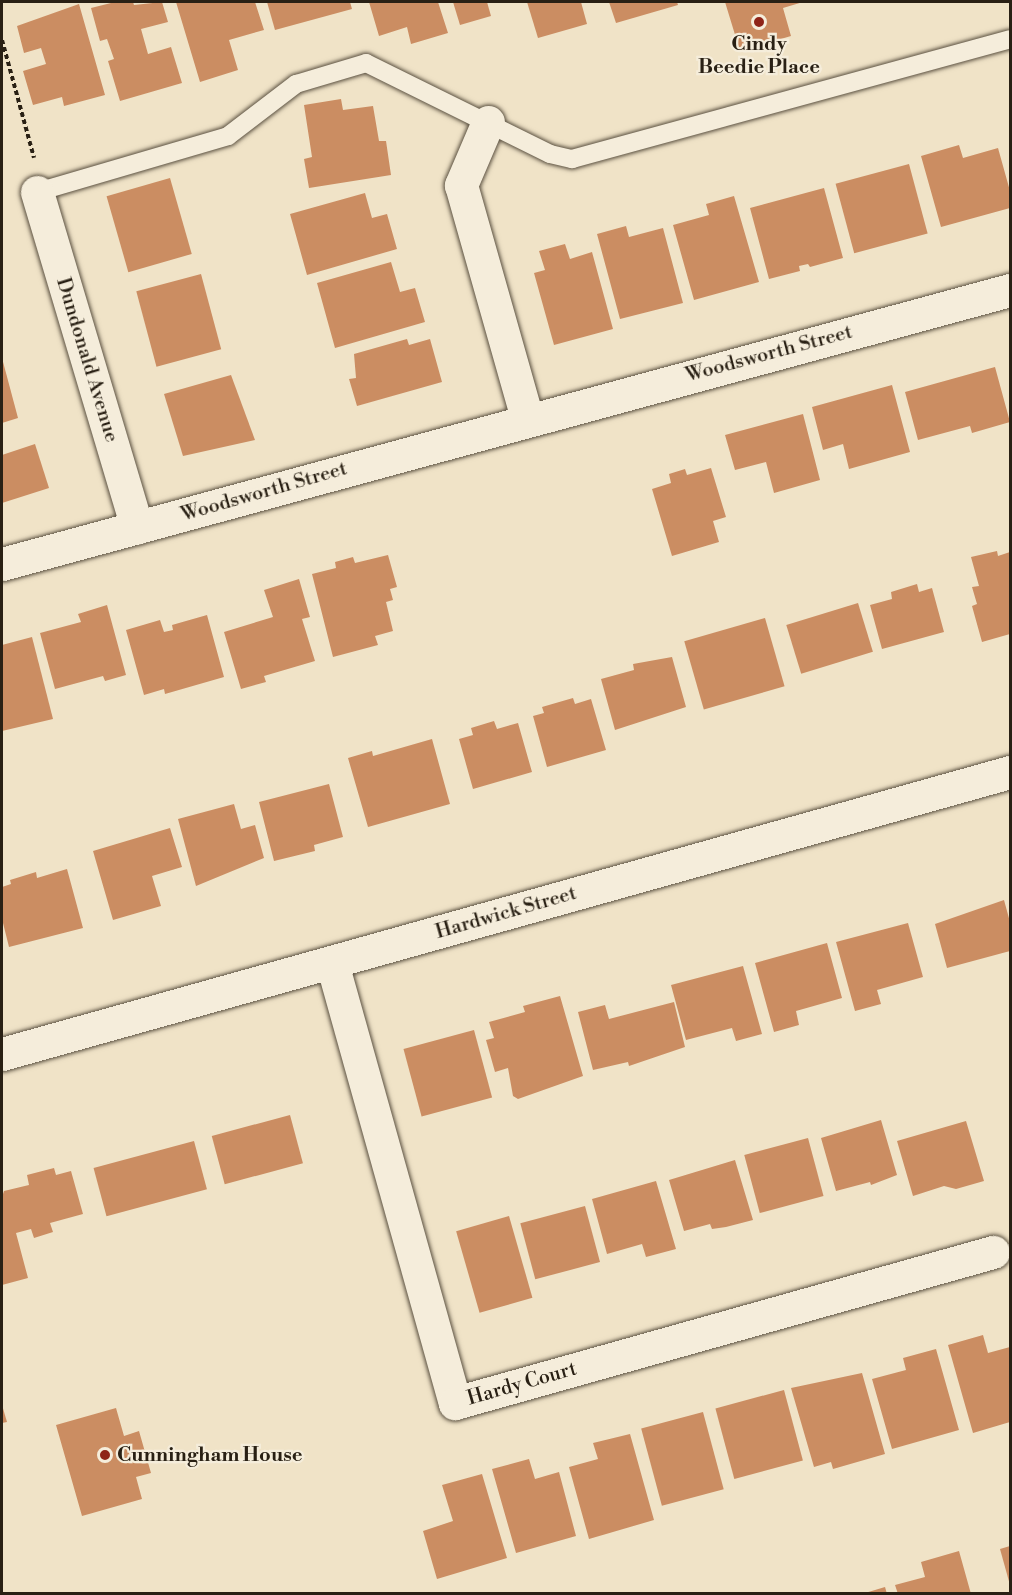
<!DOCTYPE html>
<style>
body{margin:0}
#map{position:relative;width:1012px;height:1595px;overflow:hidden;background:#f0e3c7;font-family:"Libre Bodoni",serif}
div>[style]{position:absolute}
.building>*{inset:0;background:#cb8d62;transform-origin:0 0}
.path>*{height:4px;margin-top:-2px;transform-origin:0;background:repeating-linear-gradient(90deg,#292014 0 4.5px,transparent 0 7.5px)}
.roads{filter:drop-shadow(0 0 2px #5b5141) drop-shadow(0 0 2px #5b5141)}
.lane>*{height:18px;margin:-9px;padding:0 9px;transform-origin:9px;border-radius:9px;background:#f5eddb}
.street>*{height:33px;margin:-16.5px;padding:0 16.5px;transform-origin:16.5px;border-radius:16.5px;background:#f5eddb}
.dots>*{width:16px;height:16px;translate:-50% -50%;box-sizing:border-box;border:3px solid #f5eddb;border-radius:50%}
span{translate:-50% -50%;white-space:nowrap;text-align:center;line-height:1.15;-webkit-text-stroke:4.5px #f5eddb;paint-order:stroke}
.poi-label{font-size:20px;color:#292014;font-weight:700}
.left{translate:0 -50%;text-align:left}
.street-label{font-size:20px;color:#292014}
.frame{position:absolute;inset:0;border:3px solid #292014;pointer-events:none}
</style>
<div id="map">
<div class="building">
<i style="clip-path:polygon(115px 2px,133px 2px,134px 5px,162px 2px,168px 22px,141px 29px,148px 54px,171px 47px,182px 83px,120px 101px,108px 61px,114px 59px,107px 39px,100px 41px,91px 8px)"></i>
<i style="clip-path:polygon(176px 2px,255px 2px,264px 30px,229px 40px,238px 70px,200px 82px)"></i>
<i style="clip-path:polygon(267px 2px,350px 2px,352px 9px,275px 30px)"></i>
<i style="clip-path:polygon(369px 2px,438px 2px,448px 33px,411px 44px,407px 27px,379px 36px)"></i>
<i style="clip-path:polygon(453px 2px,487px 2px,491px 16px,460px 25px)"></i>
<i style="clip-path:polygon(527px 2px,581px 2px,587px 24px,538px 38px)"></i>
<i style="clip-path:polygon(609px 2px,677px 2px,678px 5px,616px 23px)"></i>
<i style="clip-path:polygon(725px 2px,803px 2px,783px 8px,791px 36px,740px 51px)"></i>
<i style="clip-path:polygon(79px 4px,105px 95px,64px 106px,62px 97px,33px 105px,23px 71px,46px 64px,41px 48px,24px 53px,17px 26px)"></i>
<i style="clip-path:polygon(341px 99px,343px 110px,373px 106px,379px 141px,386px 141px,391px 175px,309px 188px,304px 159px,312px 157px,304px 105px)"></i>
<i style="clip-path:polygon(959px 145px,963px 158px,998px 148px,1010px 191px,1010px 208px,941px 227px,921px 156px)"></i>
<i style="left:909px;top:164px;width:72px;height:76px;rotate:75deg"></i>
<i style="left:170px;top:178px;width:79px;height:66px;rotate:74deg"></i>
<i style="clip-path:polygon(824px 188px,843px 258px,810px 267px,808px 264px,799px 266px,800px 271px,769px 279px,750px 208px)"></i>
<i style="clip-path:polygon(365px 193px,372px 218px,387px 214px,397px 249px,307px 275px,290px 214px)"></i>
<i style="clip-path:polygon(734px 196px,759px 282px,694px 300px,673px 225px,709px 215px,706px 204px)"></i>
<i style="clip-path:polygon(626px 226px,629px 237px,663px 228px,683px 303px,620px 319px,597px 234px)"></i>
<i style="clip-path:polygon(565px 244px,570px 259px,592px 252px,613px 329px,554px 345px,534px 273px,545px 270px,539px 251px)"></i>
<i style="clip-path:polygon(391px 262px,400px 292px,415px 288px,425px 322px,335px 348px,317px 283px)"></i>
<i style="left:201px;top:274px;width:78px;height:67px;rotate:75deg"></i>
<i style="clip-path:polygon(407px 339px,409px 345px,430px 339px,442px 382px,357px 406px,349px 379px,356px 378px,354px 354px)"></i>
<i style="clip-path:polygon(2px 358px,18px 418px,2px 423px)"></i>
<i style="clip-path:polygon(995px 367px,1010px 422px,972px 433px,970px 426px,918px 440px,905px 392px)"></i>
<i style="clip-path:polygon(231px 375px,255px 440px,183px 456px,164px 394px)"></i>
<i style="clip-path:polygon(892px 385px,910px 452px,849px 469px,843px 444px,823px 450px,812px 407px)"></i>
<i style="clip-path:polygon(803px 414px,820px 480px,774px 493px,766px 462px,735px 470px,725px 435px)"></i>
<i style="clip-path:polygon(35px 444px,49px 488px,2px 503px,2px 455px)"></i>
<i style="clip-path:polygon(711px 468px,726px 517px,713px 521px,719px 542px,672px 556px,652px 489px,671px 483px,669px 474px,685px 469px,687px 475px)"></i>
<i style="clip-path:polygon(997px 551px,998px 556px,1010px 552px,1010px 634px,982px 642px,972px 606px,977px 604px,972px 587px,979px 586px,971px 557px)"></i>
<i style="clip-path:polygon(388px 555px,397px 587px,390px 589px,393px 600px,386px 602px,393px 631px,375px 636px,378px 645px,333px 657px,312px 574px,336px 568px,335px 562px,353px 557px,355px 563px)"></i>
<i style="clip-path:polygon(299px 579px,310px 617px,302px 619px,315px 661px,264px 676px,266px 682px,241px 689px,224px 632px,273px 617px,264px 590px)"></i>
<i style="clip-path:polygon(917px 584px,919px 592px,932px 588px,944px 632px,882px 649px,870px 605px,892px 599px,891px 592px)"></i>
<i style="left:858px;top:603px;width:51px;height:75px;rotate:73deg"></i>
<i style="clip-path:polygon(107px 605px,126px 675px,105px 681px,103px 676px,55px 689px,40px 633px,81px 622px,78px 614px)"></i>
<i style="clip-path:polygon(207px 615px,224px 677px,165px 694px,164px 689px,144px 695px,126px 630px,160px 620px,164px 632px,173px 630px,172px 625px)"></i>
<i style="left:765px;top:618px;width:71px;height:84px;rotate:74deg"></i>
<i style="clip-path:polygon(32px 637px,53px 719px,2px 731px,2px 645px)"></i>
<i style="clip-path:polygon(672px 657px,686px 707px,615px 730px,601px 679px,634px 670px,633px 664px)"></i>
<i style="clip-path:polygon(573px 698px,575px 704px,591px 699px,606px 750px,547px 767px,533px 716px,544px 713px,542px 707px)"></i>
<i style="clip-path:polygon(494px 721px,497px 729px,518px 723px,532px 772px,473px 789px,459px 739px,473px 735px,471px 728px)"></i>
<i style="clip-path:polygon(432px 739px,450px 804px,368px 827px,348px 758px,372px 751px,373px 756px)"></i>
<i style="clip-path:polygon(329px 784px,343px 837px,314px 845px,315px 851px,274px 861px,259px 802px)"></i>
<i style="clip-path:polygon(234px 804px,241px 829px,255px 825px,264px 858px,196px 886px,178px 819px)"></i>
<i style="clip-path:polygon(170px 828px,182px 867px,152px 876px,161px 906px,113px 920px,93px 851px)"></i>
<i style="clip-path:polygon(67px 869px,83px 928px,9px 947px,2px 919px,2px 887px,11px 884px,10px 880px,36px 872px,37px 878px)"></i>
<i style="clip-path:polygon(1004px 900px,1010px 922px,1010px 951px,947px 968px,935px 924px)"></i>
<i style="clip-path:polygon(908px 923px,923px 977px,877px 990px,881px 1004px,855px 1011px,836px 942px)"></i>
<i style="clip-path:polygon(827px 943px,842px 998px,796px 1011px,799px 1025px,774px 1032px,755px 963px)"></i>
<i style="clip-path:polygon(743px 966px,762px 1034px,736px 1041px,732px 1028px,686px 1040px,671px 985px)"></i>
<i style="clip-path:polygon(560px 996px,583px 1076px,518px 1099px,513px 1096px,508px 1068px,495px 1072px,486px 1040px,494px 1038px,489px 1022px,525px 1012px,523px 1006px)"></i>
<i style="clip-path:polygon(674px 1002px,685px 1047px,629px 1066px,628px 1062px,593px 1070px,578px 1012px,605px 1005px,609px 1019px)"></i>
<i style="left:474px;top:1030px;width:70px;height:73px;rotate:75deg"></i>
<i style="left:290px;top:1115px;width:50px;height:81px;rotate:75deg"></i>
<i style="clip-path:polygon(881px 1120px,897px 1175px,871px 1185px,870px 1182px,836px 1191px,821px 1138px)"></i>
<i style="clip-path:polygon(966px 1121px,984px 1181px,956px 1189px,944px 1186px,913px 1196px,897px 1141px)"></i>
<i style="left:808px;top:1138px;width:60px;height:66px;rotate:75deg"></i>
<i style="left:194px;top:1141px;width:50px;height:104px;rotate:75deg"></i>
<i style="clip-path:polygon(735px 1160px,753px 1220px,726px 1227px,712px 1229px,710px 1224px,684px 1231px,669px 1180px)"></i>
<i style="clip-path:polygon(54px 1168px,56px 1175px,71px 1171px,83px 1214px,50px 1223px,53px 1232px,34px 1238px,31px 1229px,16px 1233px,28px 1278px,2px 1285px,2px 1197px,4px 1191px,29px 1185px,27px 1175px)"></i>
<i style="clip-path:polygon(656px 1181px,676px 1249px,646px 1257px,642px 1244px,607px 1254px,592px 1199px)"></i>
<i style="left:585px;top:1206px;width:58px;height:67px;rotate:75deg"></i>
<i style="left:509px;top:1216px;width:85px;height:55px;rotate:74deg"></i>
<i style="clip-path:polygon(983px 1335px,988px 1353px,1010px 1347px,1010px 1422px,973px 1433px,948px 1345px)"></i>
<i style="clip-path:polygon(936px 1349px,959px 1430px,892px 1449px,872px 1379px,906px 1370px,903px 1358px)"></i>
<i style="clip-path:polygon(862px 1373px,885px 1454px,833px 1469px,831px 1462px,814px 1467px,791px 1388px)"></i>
<i style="left:784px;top:1390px;width:73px;height:71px;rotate:75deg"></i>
<i style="clip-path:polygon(2px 1405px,7px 1422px,2px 1423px)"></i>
<i style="clip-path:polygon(116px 1408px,124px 1436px,139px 1431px,151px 1473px,136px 1477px,142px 1499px,82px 1516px,56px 1425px)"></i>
<i style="left:703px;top:1412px;width:80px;height:64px;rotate:75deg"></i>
<i style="clip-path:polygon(630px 1434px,654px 1520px,589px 1539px,569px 1467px,598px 1459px,593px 1443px)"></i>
<i style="clip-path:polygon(529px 1459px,535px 1479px,559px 1472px,576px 1536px,516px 1553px,492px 1469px)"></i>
<i style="clip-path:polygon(482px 1474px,507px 1558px,437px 1579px,423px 1531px,453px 1521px,442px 1485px)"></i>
<i style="clip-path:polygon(1010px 1546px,1010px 1585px,1000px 1549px)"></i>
<i style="clip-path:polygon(959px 1551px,971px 1594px,898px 1594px,895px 1585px,925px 1577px,921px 1562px)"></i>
<i style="clip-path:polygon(885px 1587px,887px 1594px,865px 1594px,865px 1593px)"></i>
</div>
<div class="path">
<i style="left:2px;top:40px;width:122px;rotate:74.8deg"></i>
</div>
<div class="roads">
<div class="lane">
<i style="left:37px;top:192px;width:199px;rotate:-16.3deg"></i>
<i style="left:228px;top:136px;width:86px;rotate:-37.4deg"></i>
<i style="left:296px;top:84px;width:73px;rotate:-16.7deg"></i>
<i style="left:366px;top:63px;width:205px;rotate:26.3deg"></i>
<i style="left:550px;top:154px;width:23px;rotate:13deg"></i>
<i style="left:572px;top:159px;width:454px;rotate:-15.3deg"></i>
</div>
<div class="street">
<i style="left:488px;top:122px;width:69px;rotate:113.2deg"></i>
<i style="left:461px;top:185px;width:243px;rotate:74.2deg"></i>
<i style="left:37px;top:192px;width:350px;rotate:73.4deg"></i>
<i style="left:2px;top:564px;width:1045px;rotate:-15.21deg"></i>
<i style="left:332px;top:963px;width:457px;rotate:74.4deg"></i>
<i style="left:455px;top:1403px;width:559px;rotate:-15.68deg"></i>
<i style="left:2px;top:1054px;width:1047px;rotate:-15.63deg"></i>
</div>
</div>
<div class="dots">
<i style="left:759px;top:22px;background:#8f2418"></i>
<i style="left:105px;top:1455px;background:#8f2418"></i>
</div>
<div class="poi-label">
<span style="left:759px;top:56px">Cindy<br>Beedie Place</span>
<span class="left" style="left:117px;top:1455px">Cunningham House</span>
</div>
<div class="street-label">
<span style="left:769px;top:354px;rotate:-15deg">Woodsworth Street</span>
<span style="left:87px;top:360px;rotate:73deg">Dundonald Avenue</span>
<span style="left:264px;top:492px;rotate:-16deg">Woodsworth Street</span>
<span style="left:506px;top:913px;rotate:-16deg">Hardwick Street</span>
<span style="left:522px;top:1384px;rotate:-16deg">Hardy Court</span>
</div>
<div class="frame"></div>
</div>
